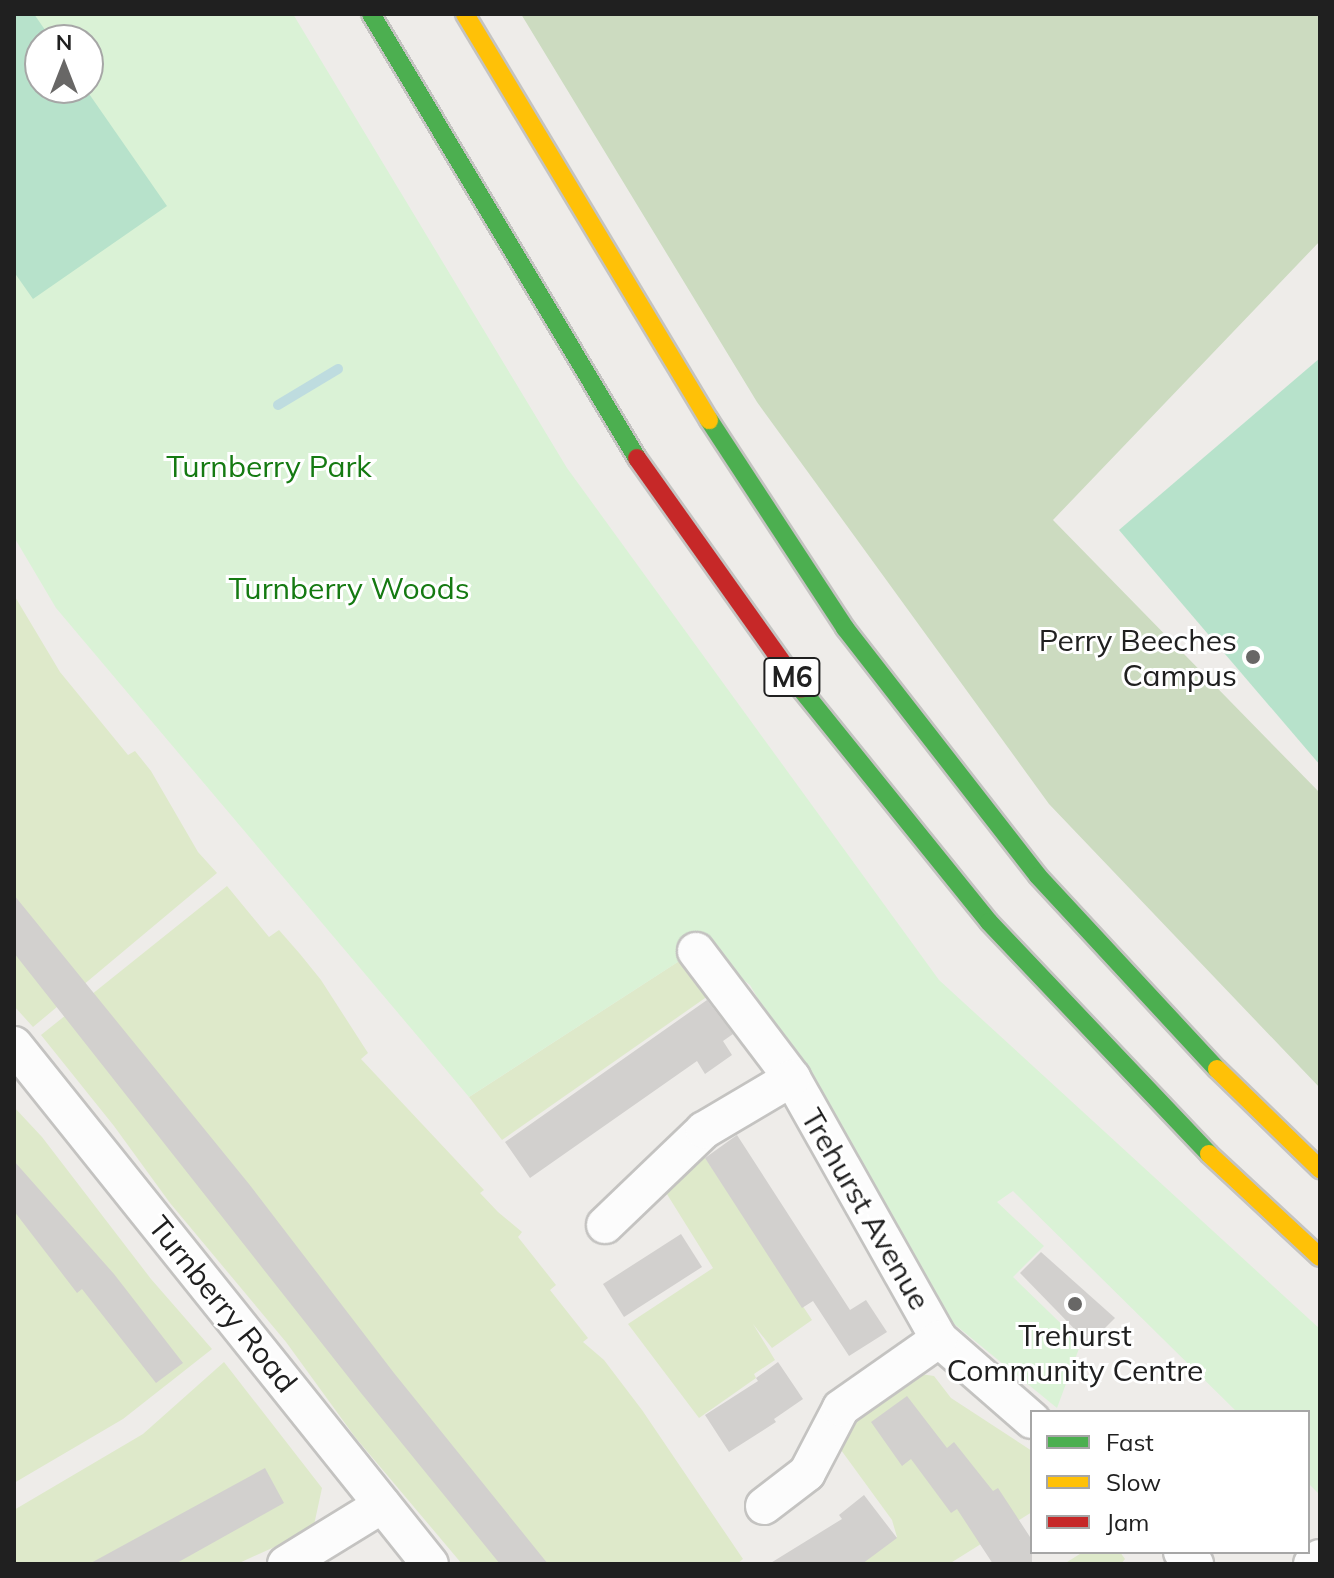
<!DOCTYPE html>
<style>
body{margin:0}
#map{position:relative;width:1334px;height:1578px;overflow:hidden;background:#eeece9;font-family:Mulish,sans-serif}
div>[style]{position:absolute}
.grass>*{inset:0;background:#dee9ca}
.forest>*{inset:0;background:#ccdbc0}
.park>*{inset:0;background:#daf2d6}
.pitch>*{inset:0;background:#b7e2cb}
.stream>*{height:10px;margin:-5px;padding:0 5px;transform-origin:5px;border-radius:5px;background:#bedcdf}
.building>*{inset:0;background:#d2d0ce}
.roads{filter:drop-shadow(2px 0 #c4c3c1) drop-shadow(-2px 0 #c4c3c1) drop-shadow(0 2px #c4c3c1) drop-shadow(0 -2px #c4c3c1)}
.street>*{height:36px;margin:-18px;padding:0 18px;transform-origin:18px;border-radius:18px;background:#fcfcfc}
.fast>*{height:18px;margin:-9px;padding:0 9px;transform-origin:9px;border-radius:9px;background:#4caf50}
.slow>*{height:18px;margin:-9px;padding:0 9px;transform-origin:9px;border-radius:9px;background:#ffc107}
.jam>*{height:18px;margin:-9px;padding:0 9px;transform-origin:9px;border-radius:9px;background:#c62828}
.dots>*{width:22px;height:22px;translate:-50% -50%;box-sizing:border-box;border:4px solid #fff;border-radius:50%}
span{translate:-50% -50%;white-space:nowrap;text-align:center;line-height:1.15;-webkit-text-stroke:6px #fff;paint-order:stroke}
.shield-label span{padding:2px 6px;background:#fff;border:2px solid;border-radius:6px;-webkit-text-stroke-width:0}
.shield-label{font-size:28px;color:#202020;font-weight:700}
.park-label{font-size:30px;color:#157a12}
.poi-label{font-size:30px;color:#202020}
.right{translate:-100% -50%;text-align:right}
.street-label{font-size:30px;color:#202020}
.frame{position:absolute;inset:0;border:16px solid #202020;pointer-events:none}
.legend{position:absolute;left:1030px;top:1410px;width:280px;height:144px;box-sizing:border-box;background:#fff;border:2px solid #a6a6a6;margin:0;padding:10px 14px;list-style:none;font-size:24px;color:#202020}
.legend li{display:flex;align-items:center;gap:16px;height:40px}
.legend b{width:40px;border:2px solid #a6a6a6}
.north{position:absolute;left:24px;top:24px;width:80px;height:80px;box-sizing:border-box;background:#fff;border:2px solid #a6a6a6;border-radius:50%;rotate:0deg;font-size:22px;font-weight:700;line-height:32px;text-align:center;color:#202020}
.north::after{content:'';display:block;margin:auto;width:28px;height:36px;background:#686766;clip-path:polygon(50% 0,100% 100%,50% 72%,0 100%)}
</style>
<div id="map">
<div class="grass">
<div style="clip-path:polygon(14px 595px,60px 672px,128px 755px,135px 751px,151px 771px,198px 852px,217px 873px,33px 1027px,14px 1006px)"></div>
<div style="clip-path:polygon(227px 886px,269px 937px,279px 930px,300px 954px,321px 980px,368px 1053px,361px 1059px,484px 1190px,480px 1193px,498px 1212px,522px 1232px,518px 1237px,556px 1285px,550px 1290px,588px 1338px,583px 1342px,604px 1360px,642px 1410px,743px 1559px,737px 1564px,462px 1564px,355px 1437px,286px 1342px,170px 1203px,114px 1126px,41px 1035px)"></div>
<div style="clip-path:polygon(690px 954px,718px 989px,502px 1140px,469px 1097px)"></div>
<div style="clip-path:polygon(14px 1107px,42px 1137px,151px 1279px,212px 1349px,123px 1419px,14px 1483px)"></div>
<div style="clip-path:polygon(702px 1153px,812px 1320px,772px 1348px,753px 1324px,775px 1360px,754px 1374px,756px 1378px,699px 1418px,628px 1324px,713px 1268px,665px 1191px)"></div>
<div style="clip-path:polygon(224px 1362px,322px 1488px,314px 1525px,303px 1534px,237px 1564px,14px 1564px,14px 1510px,143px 1434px)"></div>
<div style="clip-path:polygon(921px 1374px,934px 1376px,951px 1398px,1032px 1451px,1032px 1512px,949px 1564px,855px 1564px,897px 1537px,892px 1520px,841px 1450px,859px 1418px,901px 1383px)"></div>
<div style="clip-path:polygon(1083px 1552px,1120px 1552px,1125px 1559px,1121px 1564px,1064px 1564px)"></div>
</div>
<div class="forest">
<div style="clip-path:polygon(521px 14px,1320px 14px,1320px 241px,1053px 520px,1320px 793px,1320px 1088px,1049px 804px,757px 402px)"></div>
</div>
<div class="park">
<div style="clip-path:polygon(evenodd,14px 14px,293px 14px,567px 468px,939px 980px,1320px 1329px,1320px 1495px,1308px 1483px,1308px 1412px,1237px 1412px,1013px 1191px,997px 1202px,1044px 1246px,1013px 1277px,1081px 1343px,1057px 1408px,953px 1323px,916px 1259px,910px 1262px,750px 985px,701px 947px,469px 1097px,56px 608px,14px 537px,14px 14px,40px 40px,88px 40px,88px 88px,40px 88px,40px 40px)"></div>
</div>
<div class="pitch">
<div style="clip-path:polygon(14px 14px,34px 14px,52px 40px,40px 40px,40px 88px,85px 88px,167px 206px,33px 299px,14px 272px)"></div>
<div style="clip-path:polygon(1320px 358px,1320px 765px,1119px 530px)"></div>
</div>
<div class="stream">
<div style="left:278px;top:405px;width:70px;rotate:-31deg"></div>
</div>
<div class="building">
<div style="clip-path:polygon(14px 895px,249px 1184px,394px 1373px,548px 1564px,500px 1564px,361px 1393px,14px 953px)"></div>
<div style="clip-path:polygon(707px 1000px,733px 1034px,723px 1041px,732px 1055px,705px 1074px,697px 1061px,530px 1178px,505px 1142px)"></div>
<div style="clip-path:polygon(737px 1135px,850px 1310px,866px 1300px,887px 1332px,849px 1356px,813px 1301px,802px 1308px,705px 1158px)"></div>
<div style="clip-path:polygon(14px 1161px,114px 1274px,183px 1363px,156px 1383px,82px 1289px,77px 1293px,14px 1211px)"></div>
<div style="clip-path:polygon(681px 1234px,702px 1267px,624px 1317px,603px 1284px)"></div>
<div style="clip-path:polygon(1041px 1252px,1115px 1318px,1089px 1344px,1020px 1273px)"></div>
<div style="clip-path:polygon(778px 1362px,803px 1399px,774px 1419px,776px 1422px,729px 1452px,705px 1415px,758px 1381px,756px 1378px)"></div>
<div style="clip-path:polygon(907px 1396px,947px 1448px,954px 1442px,993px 1491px,998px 1488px,1032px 1540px,1032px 1564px,993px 1564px,957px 1509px,951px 1513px,911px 1459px,902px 1466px,871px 1422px)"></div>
<div style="clip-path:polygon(265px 1468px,284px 1503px,175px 1564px,89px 1564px)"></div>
<div style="clip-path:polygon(864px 1495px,897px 1538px,862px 1564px,769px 1564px,842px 1519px,839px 1515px)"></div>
</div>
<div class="roads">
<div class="street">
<div style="left:696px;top:951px;width:159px;rotate:52.9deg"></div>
<div style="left:792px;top:1078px;width:300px;rotate:60.6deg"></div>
<div style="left:939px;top:1339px;width:123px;rotate:41.1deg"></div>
<div style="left:14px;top:1045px;width:665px;rotate:51.29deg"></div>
<div style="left:605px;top:1225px;width:137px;rotate:-43.8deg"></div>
<div style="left:704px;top:1130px;width:102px;rotate:-30.6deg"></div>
<div style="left:764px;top:1506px;width:54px;rotate:-37.5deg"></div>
<div style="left:807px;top:1473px;width:73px;rotate:-62.4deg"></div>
<div style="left:841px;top:1408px;width:120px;rotate:-35.1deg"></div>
<div style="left:1182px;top:1552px;width:18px;rotate:43deg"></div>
<div style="left:286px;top:1564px;width:113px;rotate:-31.6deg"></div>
<div style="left:1312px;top:1564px;width:10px;rotate:-37deg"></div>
</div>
<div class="fast">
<div style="left:371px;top:14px;width:518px;rotate:59.07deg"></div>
<div style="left:709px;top:420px;width:249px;rotate:56.8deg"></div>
<div style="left:845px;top:628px;width:314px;rotate:52.1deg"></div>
<div style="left:1038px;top:876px;width:263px;rotate:47.2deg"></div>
<div style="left:801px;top:689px;width:299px;rotate:51.1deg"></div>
<div style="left:989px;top:922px;width:320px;rotate:46.5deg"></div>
</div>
<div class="slow">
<div style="left:465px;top:14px;width:474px;rotate:59deg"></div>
<div style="left:1217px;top:1069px;width:144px;rotate:44.2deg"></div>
<div style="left:1209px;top:1154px;width:151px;rotate:42.9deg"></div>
</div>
<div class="jam">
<div style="left:637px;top:458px;width:283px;rotate:54.6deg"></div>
</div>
</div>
<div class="dots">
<div style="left:1253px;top:657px;background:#686766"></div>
<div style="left:1075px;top:1304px;background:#686766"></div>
</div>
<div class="shield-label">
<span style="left:792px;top:677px">M6</span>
</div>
<div class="park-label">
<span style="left:269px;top:466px">Turnberry Park</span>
<span style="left:349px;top:588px">Turnberry Woods</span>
</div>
<div class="poi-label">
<span class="right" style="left:1237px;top:657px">Perry Beeches<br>Campus</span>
<span style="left:1075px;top:1352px">Trehurst<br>Community Centre</span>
</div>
<div class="street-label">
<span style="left:866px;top:1209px;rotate:60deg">Trehurst Avenue</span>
<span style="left:223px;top:1304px;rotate:51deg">Turnberry Road</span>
</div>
<div class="frame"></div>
<ul class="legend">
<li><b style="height:10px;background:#4caf50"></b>Fast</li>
<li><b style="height:10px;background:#ffc107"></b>Slow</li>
<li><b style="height:10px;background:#c62828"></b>Jam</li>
</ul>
<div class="north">N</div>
</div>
